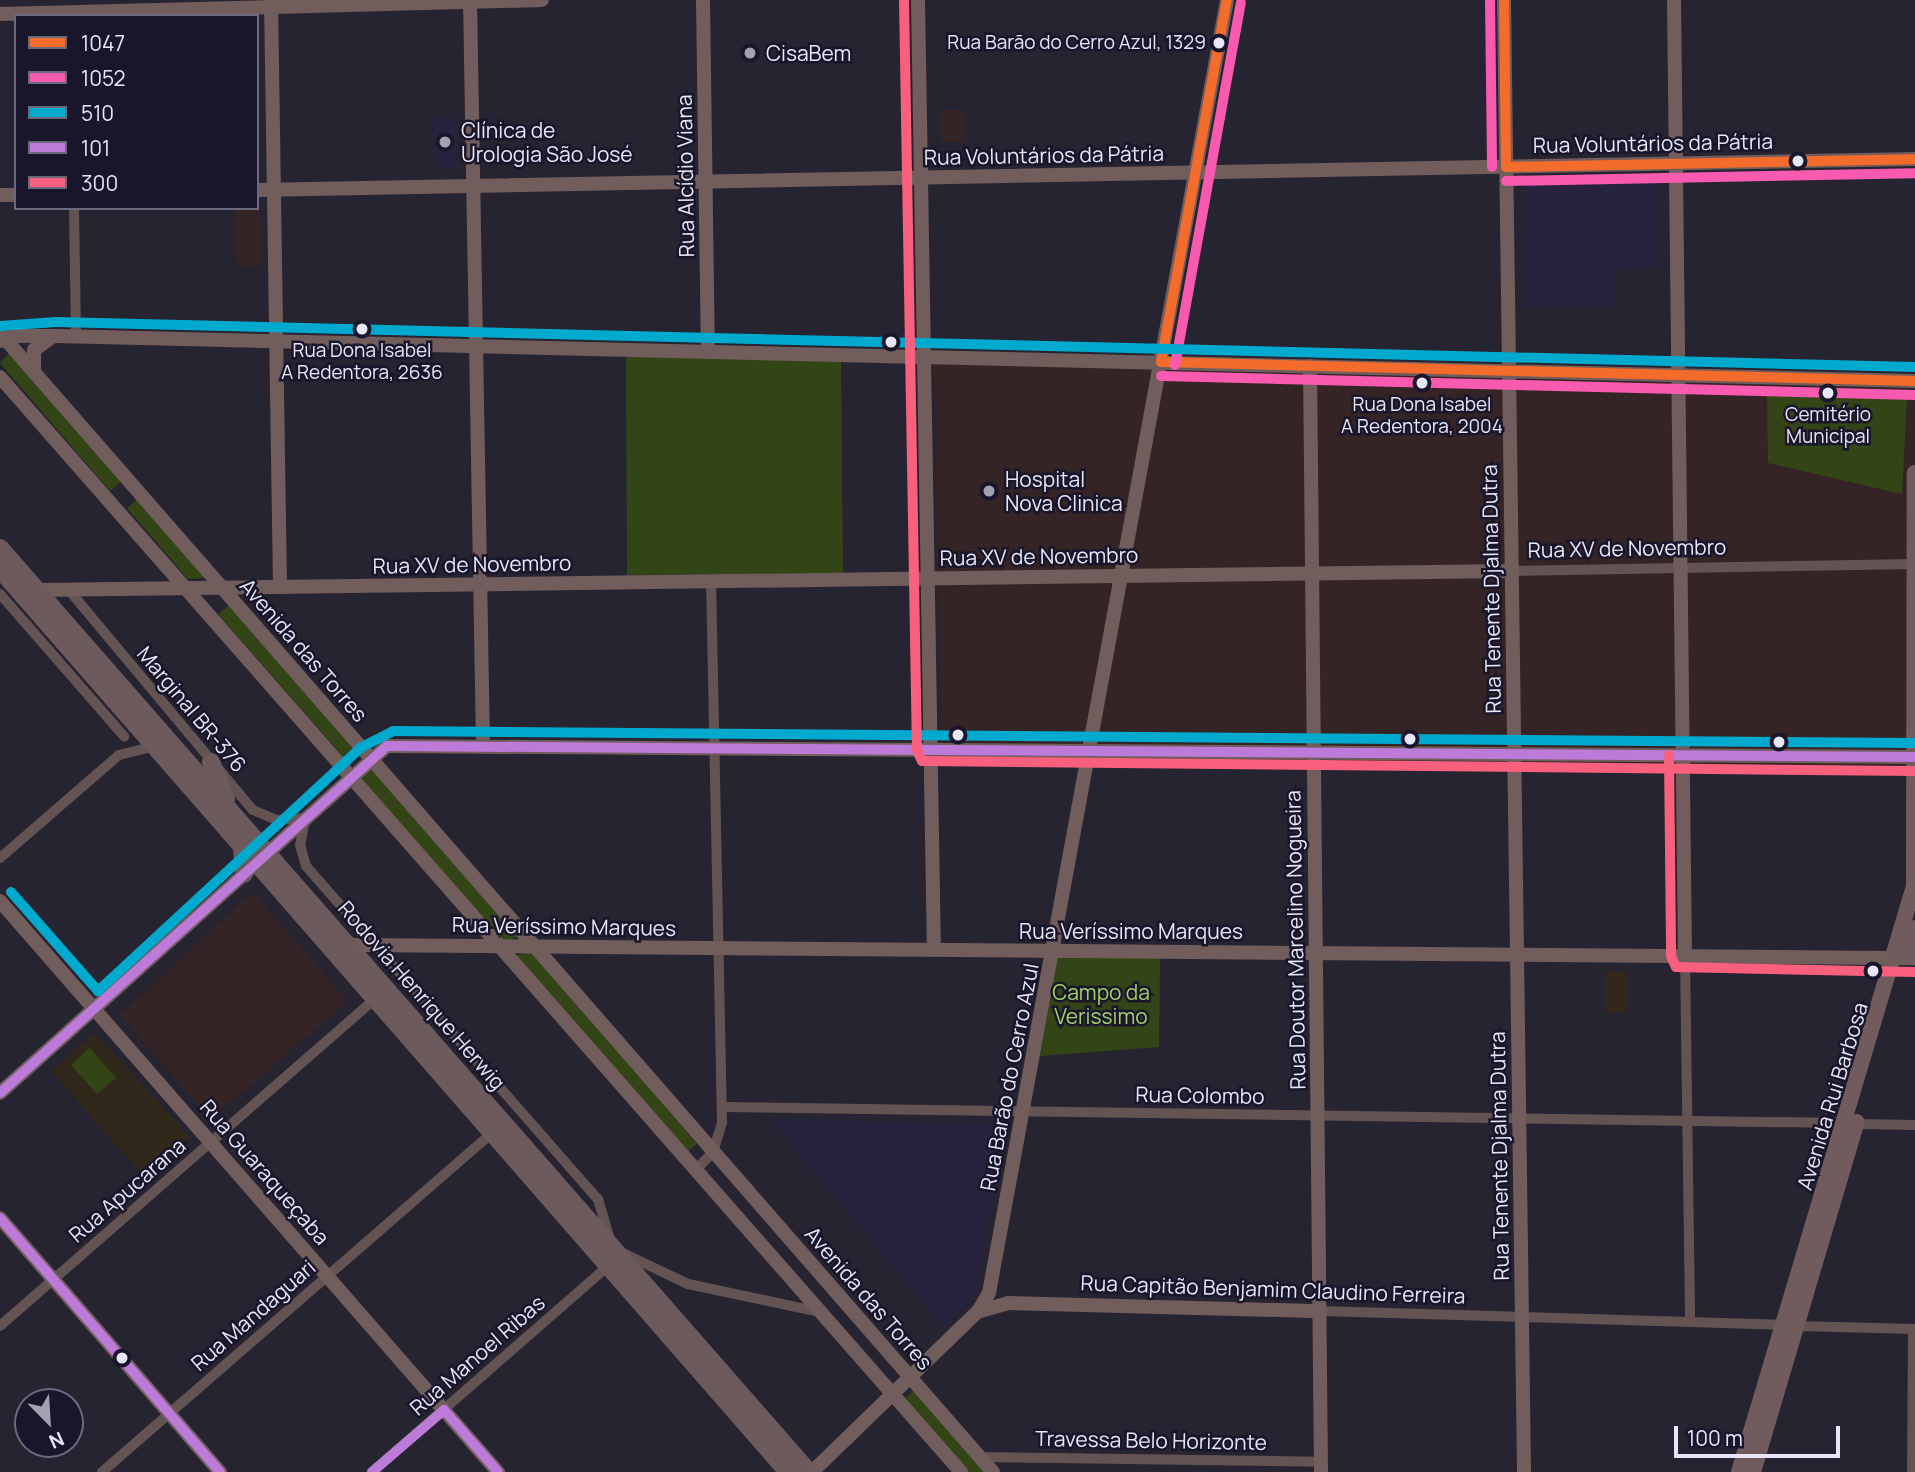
<!DOCTYPE html>
<meta charset="utf-8">
<style>
body{margin:0}
#map{position:relative;width:1915px;height:1472px;overflow:hidden;background:#262430;font-family:Manrope,sans-serif}
div>[style]{position:absolute}
.commercial>*{inset:0;background:#352425}
.built>*{inset:0;background:#27233e}
.education>*{inset:0;background:#2f281b}
.green>*{inset:0;background:#334516}
.street>*{height:10px;margin:-5px;padding:0 5px;transform-origin:5px;border-radius:5px;background:#645353}
.secondary>*{height:14px;margin:-7px;padding:0 7px;transform-origin:7px;border-radius:7px;background:#725d5d}
.primary>*{height:16px;margin:-8px;padding:0 8px;transform-origin:8px;border-radius:8px;background:#715b5d}
.highway>*{height:18px;margin:-9px;padding:0 9px;transform-origin:9px;border-radius:9px;background:#6c5a5c}
.bus-1>*{height:10px;margin:-5px;padding:0 5px;transform-origin:5px;border-radius:5px;background:#f36c2b}
.bus-2>*{height:10px;margin:-5px;padding:0 5px;transform-origin:5px;border-radius:5px;background:#f75aaf}
.bus-3>*{height:10px;margin:-5px;padding:0 5px;transform-origin:5px;border-radius:5px;background:#00a9ce}
.bus-4>*{height:10px;margin:-5px;padding:0 5px;transform-origin:5px;border-radius:5px;background:#bd7bd9}
.bus-5>*{height:10px;margin:-5px;padding:0 5px;transform-origin:5px;border-radius:5px;background:#f8607d}
.dots>*{width:19px;height:19px;translate:-50% -50%;box-sizing:border-box;border:4px solid #19162b;border-radius:50%}
span{translate:-50% -50%;white-space:nowrap;text-align:center;line-height:1.15;-webkit-text-stroke:5px #19162b;paint-order:stroke}
.bus-label{font-size:19px;color:#e7e6f6}
.right{translate:-100% -50%;text-align:right}
.poi-label{font-size:21px;color:#e7e6f6}
.left{translate:0 -50%;text-align:left}
.street-label{font-size:21px;color:#e7e6f6}
.park-label{font-size:21px;color:#a4d064}
.legend{position:absolute;left:14px;top:14px;width:245px;height:196px;box-sizing:border-box;background:#19162b;border:2px solid #6b697c;margin:0;padding:9px 12px;list-style:none;font-size:21px;color:#e7e6f6}
.legend li{display:flex;align-items:center;gap:14px;height:35px}
.legend b{width:35px;border:2px solid #6b697c}
.north{position:absolute;left:14px;top:1388px;width:70px;height:70px;box-sizing:border-box;background:#19162b;border:2px solid #6b697c;border-radius:50%;rotate:156deg;font-size:19px;font-weight:700;line-height:28px;text-align:center;color:#e7e6f6}
.north::after{content:'';display:block;margin:auto;width:24px;height:32px;background:#a3a2b1;clip-path:polygon(50% 0,100% 100%,50% 72%,0 100%)}
.scale{position:absolute;left:1674px;top:1426px;width:166px;height:32px;box-sizing:border-box;border:4px solid #e7e6f6;border-top:0;padding-left:9px;font-size:21px;line-height:24px;white-space:nowrap;color:#e7e6f6;-webkit-text-stroke:5px #19162b;paint-order:stroke}
</style>
<div id="map">
<div class="commercial">
<div style="clip-path:polygon(941px 110px,965px 110px,966px 142px,941px 142px)"></div>
<div style="clip-path:polygon(260px 206px,261px 266px,237px 267px,236px 208px)"></div>
<div style="clip-path:polygon(934px 364px,1915px 384px,1915px 766px,941px 760px)"></div>
<div style="clip-path:polygon(253px 892px,348px 1001px,211px 1120px,120px 1015px)"></div>
</div>
<div class="built">
<div style="clip-path:polygon(454px 117px,456px 166px,435px 167px,433px 118px)"></div>
<div style="clip-path:polygon(1658px 182px,1659px 268px,1615px 269px,1616px 305px,1526px 307px,1524px 185px)"></div>
<div style="clip-path:polygon(771px 1119px,1004px 1124px,976px 1295px,943px 1326px)"></div>
</div>
<div class="education">
<div style="clip-path:polygon(1605px 971px,1627px 971px,1627px 1013px,1605px 1013px)"></div>
<div style="clip-path:polygon(95px 1033px,190px 1137px,146px 1179px,51px 1071px)"></div>
</div>
<div class="green">
<div style="clip-path:polygon(11px 351px,123px 480px,110px 491px,0 363px)"></div>
<div style="clip-path:polygon(626px 355px,841px 360px,843px 573px,627px 575px)"></div>
<div style="clip-path:polygon(1767px 395px,1907px 397px,1902px 494px,1768px 463px)"></div>
<div style="clip-path:polygon(139px 498px,208px 578px,188px 579px,127px 508px)"></div>
<div style="clip-path:polygon(229px 605px,356px 751px,346px 760px,218px 614px)"></div>
<div style="clip-path:polygon(371px 767px,519px 937px,501px 941px,359px 778px)"></div>
<div style="clip-path:polygon(532px 950px,697px 1144px,688px 1151px,516px 956px)"></div>
<div style="clip-path:polygon(1058px 955px,1160px 955px,1159px 1047px,1040px 1056px)"></div>
<div style="clip-path:polygon(90px 1048px,116px 1078px,97px 1094px,71px 1065px)"></div>
<div style="clip-path:polygon(915px 1389px,988px 1472px,967px 1472px,904px 1400px)"></div>
</div>
<div class="street">
<div style="left:74px;top:208px;width:128px;rotate:89.1deg"></div>
<div style="left:1512px;top:571px;width:403px;rotate:-1deg"></div>
<div style="left:68px;top:589px;width:288px;rotate:50.1deg"></div>
<div style="left:253px;top:810px;width:26px;rotate:23deg"></div>
<div style="left:277px;top:820px;width:28px;rotate:-4deg"></div>
<div style="left:305px;top:818px;width:27px;rotate:100deg"></div>
<div style="left:300px;top:845px;width:22px;rotate:74deg"></div>
<div style="left:306px;top:866px;width:443px;rotate:48.8deg"></div>
<div style="left:598px;top:1199px;width:43px;rotate:73.7deg"></div>
<div style="left:0;top:594px;width:189px;rotate:48.9deg"></div>
<div style="left:0;top:858px;width:157px;rotate:-40.9deg"></div>
<div style="left:119px;top:755px;width:36px;rotate:-14deg"></div>
<div style="left:1685px;top:956px;width:366px;rotate:89.2deg"></div>
<div style="left:722px;top:1107px;width:1123px;rotate:0.82deg"></div>
<div style="left:1857px;top:1124px;width:58px;rotate:1deg"></div>
<div style="left:696px;top:1170px;width:25px;rotate:-47deg"></div>
<div style="left:713px;top:1152px;width:31px;rotate:-73deg"></div>
<div style="left:722px;top:1122px;width:541px;rotate:-91.16deg"></div>
<div style="left:625px;top:1254px;width:70px;rotate:25.5deg"></div>
<div style="left:688px;top:1284px;width:135px;rotate:12deg"></div>
<div style="left:1320px;top:1311px;width:464px;rotate:1.7deg"></div>
<div style="left:0;top:1326px;width:498px;rotate:-41.1deg"></div>
<div style="left:1797px;top:1326px;width:118px;rotate:1.5deg"></div>
<div style="left:980px;top:1457px;width:341px;rotate:0.8deg"></div>
<div style="left:102px;top:1472px;width:517px;rotate:-41deg"></div>
<div style="left:372px;top:1472px;width:313px;rotate:-41.1deg"></div>
<div style="left:1912px;top:1472px;width:143px;rotate:-89.6deg"></div>
</div>
<div class="secondary">
<div style="left:271px;top:0;width:587px;rotate:89.12deg"></div>
<div style="left:470px;top:0;width:746px;rotate:89deg"></div>
<div style="left:703px;top:0;width:351px;rotate:89.2deg"></div>
<div style="left:918px;top:0;width:950px;rotate:89.04deg"></div>
<div style="left:1504px;top:0;width:1472px;rotate:89.22deg"></div>
<div style="left:1674px;top:0;width:956px;rotate:89.34deg"></div>
<div style="left:0;top:14px;width:542px;rotate:-1.48deg"></div>
<div style="left:257px;top:190px;width:1658px;rotate:-1.07deg"></div>
<div style="left:0;top:195px;width:16px"></div>
<div style="left:0;top:333px;width:1511px;rotate:48.92deg"></div>
<div style="left:0;top:341px;width:15px;rotate:-20deg"></div>
<div style="left:14px;top:336px;width:42px"></div>
<div style="left:56px;top:336px;width:1860px;rotate:1.39deg"></div>
<div style="left:1310px;top:366px;width:1106px;rotate:89.43deg"></div>
<div style="left:34px;top:372px;width:22px;rotate:-90deg"></div>
<div style="left:34px;top:350px;width:22px;rotate:-36deg"></div>
<div style="left:0;top:377px;width:1457px;rotate:48.73deg"></div>
<div style="left:37px;top:590px;width:1475px;rotate:-0.74deg"></div>
<div style="left:0;top:901px;width:758px;rotate:48.91deg"></div>
<div style="left:348px;top:945px;width:1567px;rotate:0.48deg"></div>
<div style="left:0;top:1093px;width:520px;rotate:-41.88deg"></div>
<div style="left:387px;top:746px;width:1528px;rotate:0.41deg"></div>
<div style="left:0;top:1218px;width:336px;rotate:49.1deg"></div>
<div style="left:977px;top:1312px;width:32px;rotate:-16deg"></div>
<div style="left:1008px;top:1303px;width:312px;rotate:1.5deg"></div>
<div style="left:812px;top:1472px;width:233px;rotate:-44.1deg"></div>
<div style="left:979px;top:1310px;width:20px;rotate:-60deg"></div>
<div style="left:989px;top:1293px;width:1315px;rotate:-79.57deg"></div>
</div>
<div class="primary">
<div style="left:1908px;top:953px;width:26px;rotate:-74deg"></div>
<div style="left:1739px;top:1472px;width:612px;rotate:-73.37deg"></div>
<div style="left:1914px;top:886px;width:413px;rotate:-89.9deg"></div>
<div style="left:1753px;top:1472px;width:365px;rotate:-73.5deg"></div>
</div>
<div class="highway">
<div style="left:0;top:548px;width:1228px;rotate:48.8deg"></div>
<div style="left:0;top:569px;width:1198px;rotate:48.89deg"></div>
<div style="left:211px;top:762px;width:40px;rotate:68deg"></div>
<div style="left:242px;top:847px;width:27px;rotate:86deg"></div>
</div>
<div class="bus-1">
<div style="left:1504px;top:0;width:167px;rotate:89.3deg"></div>
<div style="left:1506px;top:167px;width:409px;rotate:-1.1deg"></div>
<div style="left:1161px;top:362px;width:754px;rotate:1.44deg"></div>
<div style="left:1161px;top:362px;width:368px;rotate:-79.7deg"></div>
</div>
<div class="bus-2">
<div style="left:1490px;top:0;width:167px;rotate:89.3deg"></div>
<div style="left:1506px;top:181px;width:409px;rotate:-1.1deg"></div>
<div style="left:1175px;top:365px;width:368px;rotate:-79.7deg"></div>
<div style="left:1161px;top:376px;width:754px;rotate:1.44deg"></div>
</div>
<div class="bus-3">
<div style="left:0;top:326px;width:56px;rotate:-4.1deg"></div>
<div style="left:56px;top:322px;width:1860px;rotate:1.39deg"></div>
<div style="left:11px;top:892px;width:132px;rotate:48.7deg"></div>
<div style="left:98px;top:991px;width:357px;rotate:-42.8deg"></div>
<div style="left:360px;top:748px;width:37px;rotate:-27deg"></div>
<div style="left:393px;top:731px;width:1522px;rotate:0.45deg"></div>
</div>
<div class="bus-4">
<div style="left:0;top:1093px;width:520px;rotate:-41.88deg"></div>
<div style="left:387px;top:746px;width:1528px;rotate:0.41deg"></div>
<div style="left:0;top:1218px;width:336px;rotate:49.1deg"></div>
<div style="left:372px;top:1472px;width:95px;rotate:-40.7deg"></div>
<div style="left:444px;top:1410px;width:82px;rotate:48.9deg"></div>
</div>
<div class="bus-5">
<div style="left:904px;top:0;width:750px;rotate:89.01deg"></div>
<div style="left:917px;top:750px;width:12px;rotate:66deg"></div>
<div style="left:922px;top:761px;width:993px;rotate:0.58deg"></div>
<div style="left:1669px;top:755px;width:201px;rotate:89.4deg"></div>
<div style="left:1671px;top:956px;width:12px;rotate:66deg"></div>
<div style="left:1676px;top:967px;width:239px;rotate:1.2deg"></div>
</div>
<div class="dots">
<div style="left:1219px;top:43px;background:#e7e6f6"></div>
<div style="left:750px;top:53px;background:#a3a2b1"></div>
<div style="left:445px;top:142px;background:#a3a2b1"></div>
<div style="left:1798px;top:161px;background:#e7e6f6"></div>
<div style="left:362px;top:329px;background:#e7e6f6"></div>
<div style="left:891px;top:342px;background:#e7e6f6"></div>
<div style="left:1422px;top:383px;background:#e7e6f6"></div>
<div style="left:1828px;top:393px;background:#e7e6f6"></div>
<div style="left:989px;top:491px;background:#a3a2b1"></div>
<div style="left:958px;top:735px;background:#e7e6f6"></div>
<div style="left:1410px;top:739px;background:#e7e6f6"></div>
<div style="left:1779px;top:742px;background:#e7e6f6"></div>
<div style="left:1873px;top:971px;background:#e7e6f6"></div>
<div style="left:122px;top:1358px;background:#e7e6f6"></div>
</div>
<div class="bus-label">
<span class="right" style="left:1206px;top:43px">Rua Barão do Cerro Azul, 1329</span>
<span style="left:362px;top:362px">Rua Dona Isabel<br>A Redentora, 2636</span>
<span style="left:1422px;top:416px">Rua Dona Isabel<br>A Redentora, 2004</span>
<span style="left:1828px;top:426px">Cemitério<br>Municipal</span>
</div>
<div class="poi-label">
<span class="left" style="left:766px;top:53px">CisaBem</span>
<span class="left" style="left:461px;top:142px">Clínica de<br>Urologia São José</span>
<span class="left" style="left:1005px;top:491px">Hospital<br>Nova Clinica</span>
</div>
<div class="street-label">
<span style="left:1653px;top:143px;rotate:-1deg">Rua Voluntários da Pátria</span>
<span style="left:1044px;top:155px;rotate:-1deg">Rua Voluntários da Pátria</span>
<span style="left:685px;top:176px;rotate:-91deg">Rua Alcídio Viana</span>
<span style="left:1627px;top:548px;rotate:-1deg">Rua XV de Novembro</span>
<span style="left:1039px;top:556px;rotate:-1deg">Rua XV de Novembro</span>
<span style="left:472px;top:564px;rotate:-1deg">Rua XV de Novembro</span>
<span style="left:1491px;top:589px;rotate:-91deg">Rua Tenente Djalma Dutra</span>
<span style="left:304px;top:650px;rotate:49deg">Avenida das Torres</span>
<span style="left:192px;top:709px;rotate:50deg">Marginal BR-376</span>
<span style="left:564px;top:926px;rotate:1deg">Rua Veríssimo Marques</span>
<span style="left:1131px;top:931px">Rua Veríssimo Marques</span>
<span style="left:1295px;top:940px;rotate:-91deg">Rua Doutor Marcelino Nogueira</span>
<span style="left:422px;top:995px;rotate:49deg">Rodovia Henrique Herwig</span>
<span style="left:1009px;top:1077px;rotate:-79deg">Rua Barão do Cerro Azul</span>
<span style="left:1200px;top:1095px;rotate:1deg">Rua Colombo</span>
<span style="left:1832px;top:1096px;rotate:-73deg">Avenida Rui Barbosa</span>
<span style="left:1499px;top:1156px;rotate:-91deg">Rua Tenente Djalma Dutra</span>
<span style="left:265px;top:1172px;rotate:49deg">Rua Guaraqueçaba</span>
<span style="left:127px;top:1190px;rotate:-41deg">Rua Apucarana</span>
<span style="left:1273px;top:1289px;rotate:2deg">Rua Capitão Benjamim Claudino Ferreira</span>
<span style="left:869px;top:1298px;rotate:49deg">Avenida das Torres</span>
<span style="left:253px;top:1315px;rotate:-41deg">Rua Mandaguari</span>
<span style="left:477px;top:1355px;rotate:-41deg">Rua Manoel Ribas</span>
<span style="left:1151px;top:1440px;rotate:1deg">Travessa Belo Horizonte</span>
</div>
<div class="park-label">
<span style="left:1101px;top:1004px">Campo da<br>Verissimo</span>
</div>
<ul class="legend">
<li><b style="height:9px;background:#f36c2b"></b>1047</li>
<li><b style="height:9px;background:#f75aaf"></b>1052</li>
<li><b style="height:9px;background:#00a9ce"></b>510</li>
<li><b style="height:9px;background:#bd7bd9"></b>101</li>
<li><b style="height:9px;background:#f8607d"></b>300</li>
</ul>
<div class="north">N</div>
<div class="scale">100 m</div>
</div>
